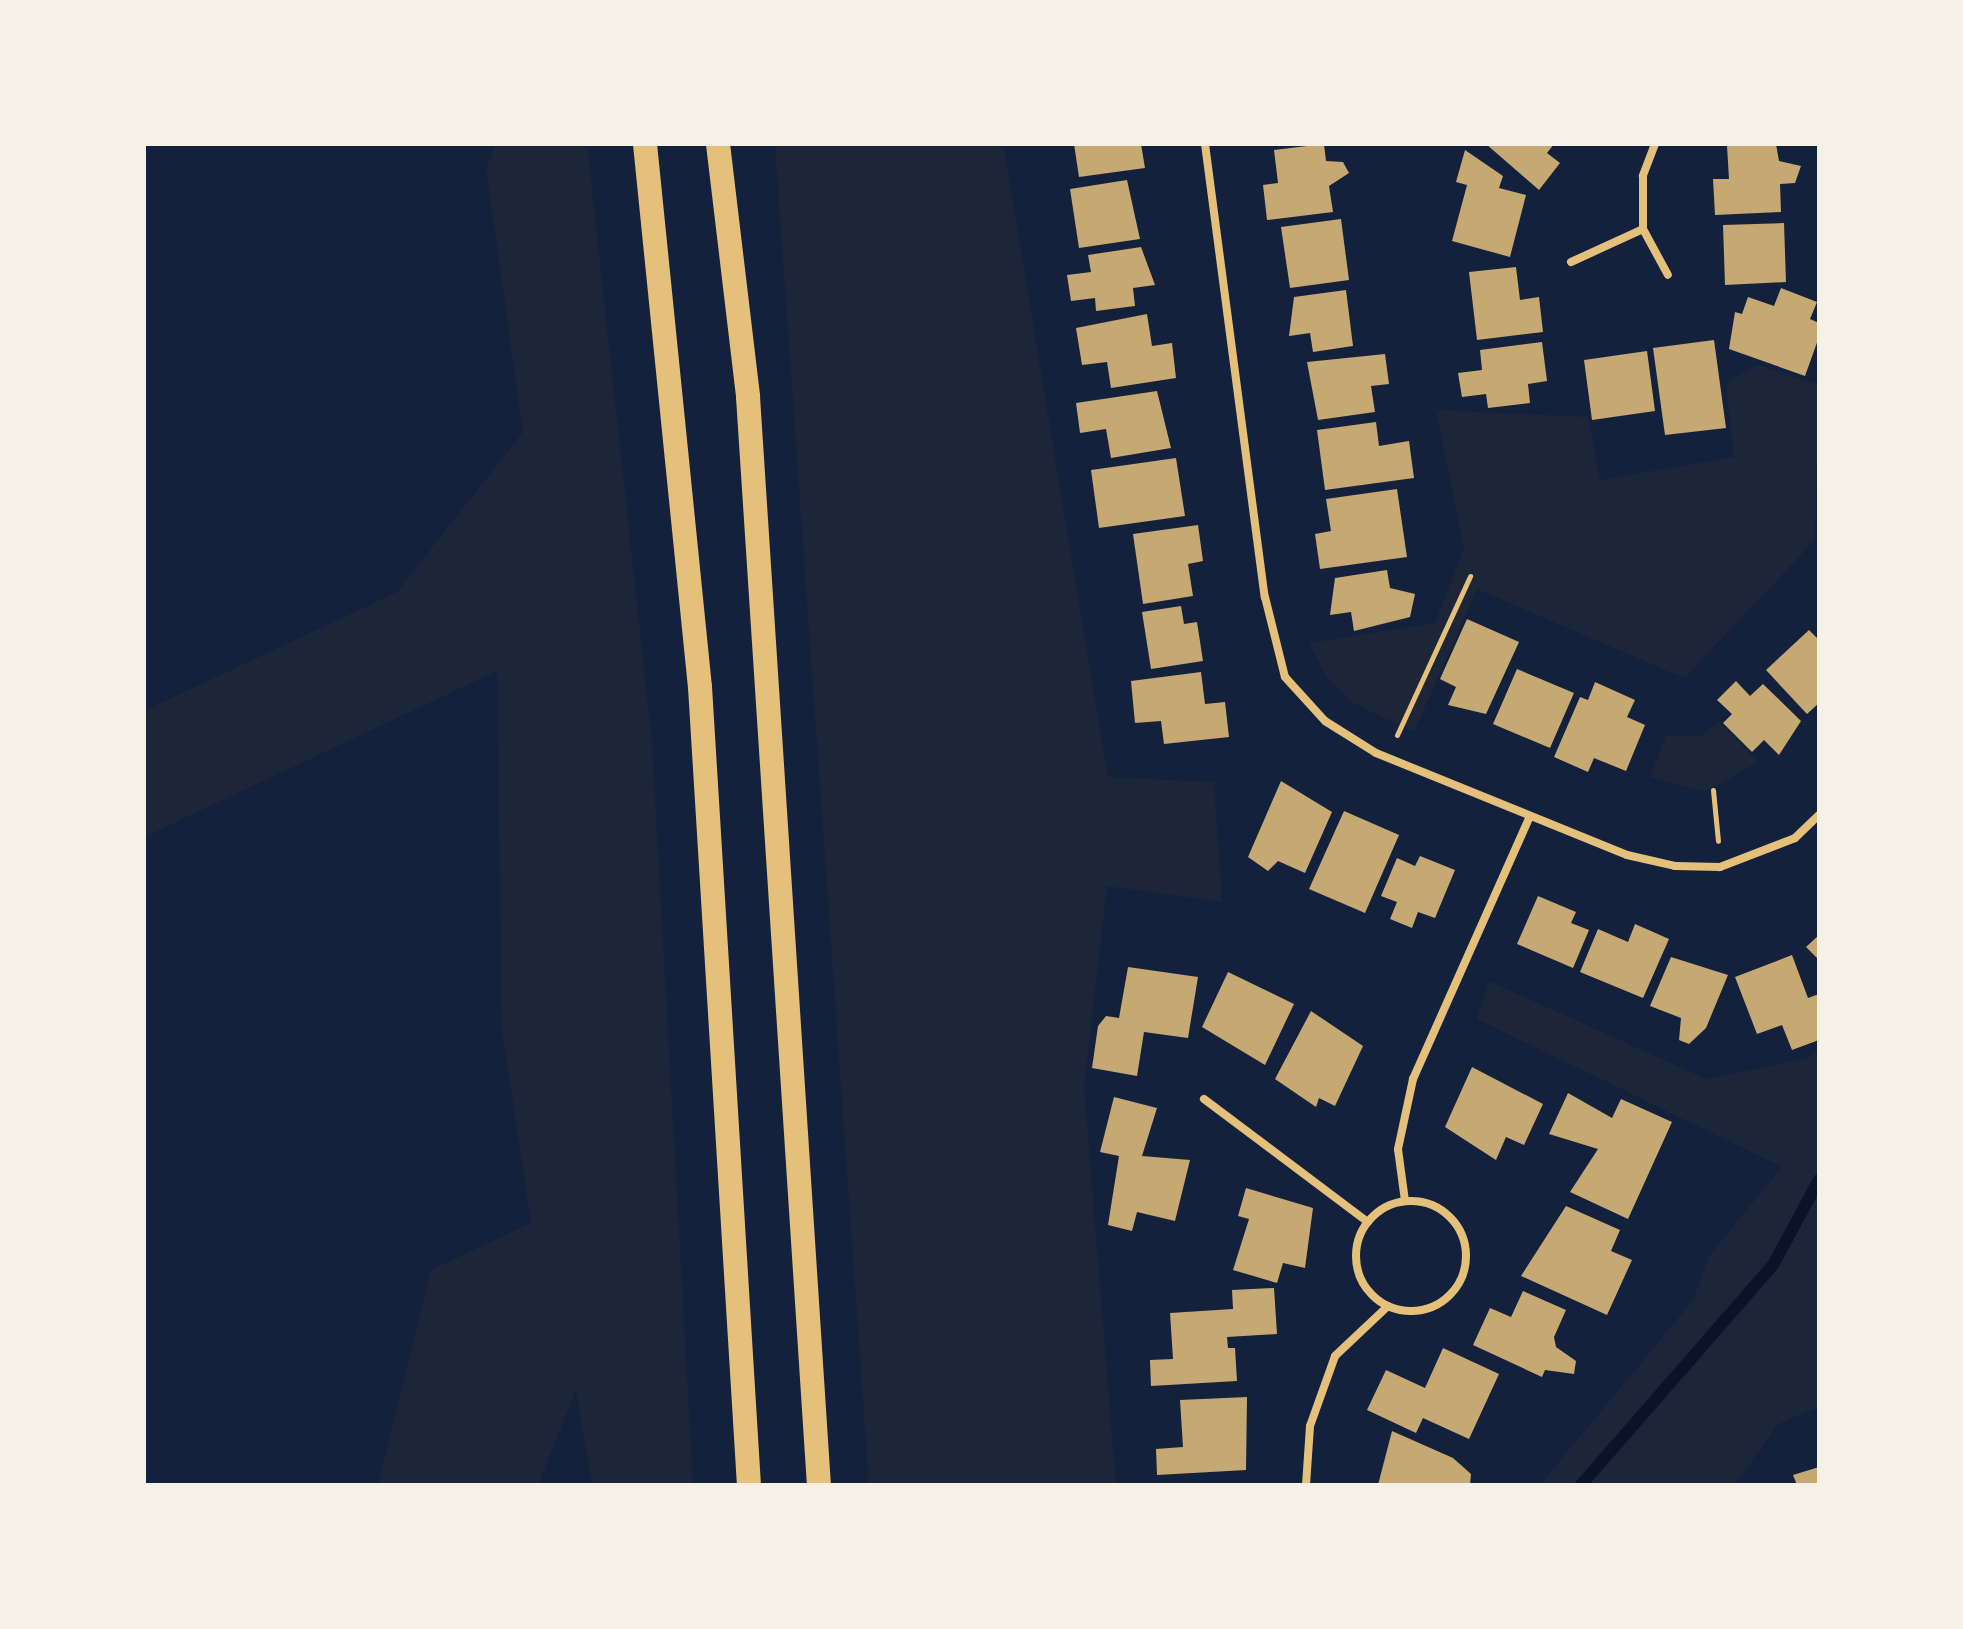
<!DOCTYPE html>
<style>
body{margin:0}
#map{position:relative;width:1963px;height:1629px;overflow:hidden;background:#14213d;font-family:Rubik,sans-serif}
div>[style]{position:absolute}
.green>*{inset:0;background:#1d2539}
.stream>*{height:12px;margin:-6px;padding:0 6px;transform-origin:6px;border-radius:6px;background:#0b132b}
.building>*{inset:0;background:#c6a872}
.path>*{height:5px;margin:-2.5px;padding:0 2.5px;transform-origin:2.5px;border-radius:2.5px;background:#e5c07b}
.minor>*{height:8px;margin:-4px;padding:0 4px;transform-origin:4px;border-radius:4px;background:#e5c07b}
.minor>.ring{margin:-4px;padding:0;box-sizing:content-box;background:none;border:8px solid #e5c07b;border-radius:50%}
.motorway>*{height:24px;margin:-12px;padding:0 12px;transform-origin:12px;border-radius:12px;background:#e5c07b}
span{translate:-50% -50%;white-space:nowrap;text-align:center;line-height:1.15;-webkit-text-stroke:8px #f6f1e7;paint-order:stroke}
.frame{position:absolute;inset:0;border:146px solid #f6f1e7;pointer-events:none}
</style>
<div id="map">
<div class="green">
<div style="clip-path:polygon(496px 144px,587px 144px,652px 743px,693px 1485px,592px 1485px,576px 1390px,538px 1485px,378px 1485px,431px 1270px,531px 1223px,502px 1030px,497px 671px,144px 837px,144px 711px,397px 592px,523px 432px,486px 168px)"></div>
<div style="clip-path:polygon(775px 144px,1003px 144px,1108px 777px,1214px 782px,1222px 902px,1107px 886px,1084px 1087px,1116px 1485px,869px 1485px)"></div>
<div style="clip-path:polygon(1758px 365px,1819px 385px,1815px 540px,1684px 678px,1477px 589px,1414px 732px,1353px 703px,1326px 676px,1309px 643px,1435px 623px,1464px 549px,1436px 410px,1588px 417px,1600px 480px,1734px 457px,1726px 382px)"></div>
<div style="clip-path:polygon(1720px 722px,1758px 762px,1705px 792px,1650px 777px,1666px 736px,1700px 736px)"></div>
<div style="clip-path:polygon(1489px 981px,1706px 1079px,1809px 1058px,1819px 1050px,1819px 1407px,1778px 1424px,1735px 1485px,1540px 1485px,1694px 1299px,1709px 1256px,1782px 1167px,1477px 1019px)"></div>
</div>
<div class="stream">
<div style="left:1581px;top:1485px;width:292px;rotate:-48.9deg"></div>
<div style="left:1773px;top:1265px;width:97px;rotate:-61.6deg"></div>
</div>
<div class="building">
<div style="clip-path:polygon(1074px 144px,1141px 144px,1145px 168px,1079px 177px)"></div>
<div style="clip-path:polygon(1324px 144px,1326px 161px,1343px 162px,1349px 173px,1329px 186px,1333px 212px,1267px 220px,1263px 185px,1278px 183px,1274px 150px)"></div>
<div style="clip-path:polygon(1486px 144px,1554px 144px,1547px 153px,1560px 163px,1539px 190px)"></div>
<div style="clip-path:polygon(1776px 144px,1779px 161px,1801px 166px,1795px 183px,1780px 184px,1781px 212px,1715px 215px,1713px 179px,1729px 179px,1727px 146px)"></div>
<div style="clip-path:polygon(1465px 150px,1503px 176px,1499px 188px,1526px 195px,1510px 257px,1452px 241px,1467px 185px,1456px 182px)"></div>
<div style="clip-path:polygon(1127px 180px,1140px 239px,1079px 248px,1070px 189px)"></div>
<div style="clip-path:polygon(1341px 219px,1349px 280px,1290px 288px,1281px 227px)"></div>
<div style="clip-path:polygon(1784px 223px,1786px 282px,1725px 285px,1723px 225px)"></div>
<div style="clip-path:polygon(1141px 247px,1155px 285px,1133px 288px,1135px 306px,1096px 311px,1095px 298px,1071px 301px,1067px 275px,1091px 272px,1088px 255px)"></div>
<div style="clip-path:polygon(1516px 267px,1520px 300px,1539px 297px,1543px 332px,1477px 340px,1469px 272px)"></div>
<div style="clip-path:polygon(1781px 288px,1817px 302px,1810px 319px,1819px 323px,1819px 337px,1805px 376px,1729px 349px,1735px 312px,1742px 314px,1748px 297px,1774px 306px)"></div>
<div style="clip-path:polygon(1346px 290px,1353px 346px,1313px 352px,1310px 333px,1289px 336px,1294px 297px)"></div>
<div style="clip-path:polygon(1147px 314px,1152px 346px,1172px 343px,1176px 378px,1111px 388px,1107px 362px,1082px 365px,1076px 328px)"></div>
<div style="clip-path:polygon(1714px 340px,1726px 428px,1665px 435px,1653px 348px)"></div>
<div style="clip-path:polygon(1542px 342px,1547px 381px,1528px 384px,1530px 403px,1488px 408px,1486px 394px,1462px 397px,1458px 373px,1482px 370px,1480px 350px)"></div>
<div style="clip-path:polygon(1647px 351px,1655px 411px,1592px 420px,1584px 360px)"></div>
<div style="clip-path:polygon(1385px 354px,1389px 384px,1371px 386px,1375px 412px,1318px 420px,1307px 362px)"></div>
<div style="clip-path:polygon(1157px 391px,1171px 448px,1111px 458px,1106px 429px,1080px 433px,1076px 403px)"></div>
<div style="clip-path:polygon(1376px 422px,1379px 446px,1409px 441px,1414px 478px,1325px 490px,1317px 430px)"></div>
<div style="clip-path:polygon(1176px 458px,1185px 516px,1099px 528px,1091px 470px)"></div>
<div style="clip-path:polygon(1397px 489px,1407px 557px,1320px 569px,1315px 534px,1331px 531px,1326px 499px)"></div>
<div style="clip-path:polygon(1198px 525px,1203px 561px,1188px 564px,1193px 596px,1143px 604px,1133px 534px)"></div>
<div style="clip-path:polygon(1387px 570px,1390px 588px,1415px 594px,1410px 617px,1354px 631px,1351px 612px,1330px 615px,1335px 578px)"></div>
<div style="clip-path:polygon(1181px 606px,1184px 624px,1197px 622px,1203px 661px,1151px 669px,1142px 612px)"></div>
<div style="clip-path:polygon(1467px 619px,1519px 642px,1486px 714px,1448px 705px,1456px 687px,1440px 679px)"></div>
<div style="clip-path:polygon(1809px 630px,1819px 640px,1819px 703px,1807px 714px,1766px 670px)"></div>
<div style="clip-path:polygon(1517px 669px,1574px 693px,1550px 748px,1493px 724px)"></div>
<div style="clip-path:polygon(1201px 672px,1205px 704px,1225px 702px,1229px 737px,1164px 744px,1161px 721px,1135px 723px,1131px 681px)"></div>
<div style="clip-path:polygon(1736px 681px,1750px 696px,1763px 684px,1801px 721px,1779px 755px,1764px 740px,1752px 752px,1723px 723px,1732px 714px,1717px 700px)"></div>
<div style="clip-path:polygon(1595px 682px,1635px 700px,1627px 717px,1645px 725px,1626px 771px,1594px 758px,1588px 772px,1554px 757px,1580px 697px,1588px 700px)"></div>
<div style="clip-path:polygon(1281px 781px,1332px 812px,1305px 873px,1278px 861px,1268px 871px,1248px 857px)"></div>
<div style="clip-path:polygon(1344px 811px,1399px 835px,1365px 913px,1309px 889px)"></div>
<div style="clip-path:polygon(1420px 856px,1455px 870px,1435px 918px,1418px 912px,1412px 928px,1390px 919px,1397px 902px,1381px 896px,1397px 858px,1415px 866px)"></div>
<div style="clip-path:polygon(1538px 896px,1576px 912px,1571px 923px,1589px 930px,1573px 968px,1517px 944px)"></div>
<div style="clip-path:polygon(1635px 924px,1669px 939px,1643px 998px,1580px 972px,1598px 929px,1628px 942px)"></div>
<div style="clip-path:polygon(1819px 935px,1819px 960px,1806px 947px)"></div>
<div style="clip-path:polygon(1792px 955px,1808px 998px,1819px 994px,1819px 1040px,1792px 1050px,1782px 1025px,1757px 1034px,1735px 977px)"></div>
<div style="clip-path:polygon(1671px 957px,1728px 975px,1706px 1028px,1689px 1044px,1679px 1040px,1681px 1018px,1650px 1006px)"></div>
<div style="clip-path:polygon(1128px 967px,1198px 977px,1188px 1038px,1144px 1032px,1137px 1076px,1092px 1068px,1098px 1026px,1106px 1016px,1119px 1018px)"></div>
<div style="clip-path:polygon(1228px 972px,1294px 1004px,1265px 1065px,1202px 1027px)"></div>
<div style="clip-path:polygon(1311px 1011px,1363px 1046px,1335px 1106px,1319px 1098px,1316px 1107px,1275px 1079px)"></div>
<div style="clip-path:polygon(1472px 1067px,1543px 1104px,1524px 1145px,1506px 1137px,1496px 1160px,1445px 1127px)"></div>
<div style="clip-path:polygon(1568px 1093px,1612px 1118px,1621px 1099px,1672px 1122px,1628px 1219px,1570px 1192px,1598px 1149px,1549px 1134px)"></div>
<div style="clip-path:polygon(1114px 1097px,1157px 1108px,1142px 1156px,1190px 1160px,1175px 1221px,1137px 1212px,1132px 1231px,1108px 1225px,1119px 1156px,1100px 1152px)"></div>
<div style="clip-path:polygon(1246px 1188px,1313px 1208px,1305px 1268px,1283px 1263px,1277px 1283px,1233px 1270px,1249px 1219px,1238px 1216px)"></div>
<div style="clip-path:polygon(1566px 1206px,1620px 1230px,1611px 1251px,1632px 1260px,1607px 1315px,1521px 1276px)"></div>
<div style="clip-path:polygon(1274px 1288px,1277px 1334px,1227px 1337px,1228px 1348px,1235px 1348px,1237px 1381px,1151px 1386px,1150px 1360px,1173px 1359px,1170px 1313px,1233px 1309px,1232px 1290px)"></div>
<div style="clip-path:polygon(1523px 1291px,1566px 1310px,1554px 1337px,1556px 1347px,1576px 1361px,1574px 1374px,1545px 1370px,1542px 1377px,1473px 1345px,1490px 1308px,1511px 1317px)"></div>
<div style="clip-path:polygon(1443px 1348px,1499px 1374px,1469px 1439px,1423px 1418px,1416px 1433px,1367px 1410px,1386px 1370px,1425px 1388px)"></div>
<div style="clip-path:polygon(1247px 1397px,1246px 1470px,1157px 1475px,1156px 1449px,1183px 1447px,1180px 1400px)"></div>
<div style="clip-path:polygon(1392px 1431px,1453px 1458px,1471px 1474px,1470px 1485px,1378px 1485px)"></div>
<div style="clip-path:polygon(1819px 1467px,1819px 1485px,1797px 1485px,1793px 1475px)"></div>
</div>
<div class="path">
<div style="left:1397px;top:735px;width:175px;rotate:-65.3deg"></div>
<div style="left:1713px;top:790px;width:51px;rotate:84.4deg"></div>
</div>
<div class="minor">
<div style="left:1205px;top:144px;width:457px;rotate:82.5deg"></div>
<div style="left:1265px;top:597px;width:82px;rotate:76deg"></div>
<div style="left:1285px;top:677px;width:59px;rotate:47.7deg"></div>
<div style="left:1325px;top:721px;width:60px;rotate:32.1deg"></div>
<div style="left:1376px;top:753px;width:271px;rotate:22.1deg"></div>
<div style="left:1627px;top:855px;width:49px;rotate:12.9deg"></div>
<div style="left:1675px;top:866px;width:45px;rotate:1.3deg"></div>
<div style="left:1720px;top:867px;width:80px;rotate:-21.1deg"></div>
<div style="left:1795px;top:838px;width:33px;rotate:-44deg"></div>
<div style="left:1655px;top:144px;width:34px;rotate:111deg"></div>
<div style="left:1643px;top:176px;width:53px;rotate:90deg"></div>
<div style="left:1643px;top:229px;width:52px;rotate:61.5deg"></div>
<div style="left:1571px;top:262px;width:79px;rotate:-24.6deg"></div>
<div style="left:1204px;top:1099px;width:205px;rotate:36.9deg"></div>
<div style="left:1405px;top:1201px;width:52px;rotate:-97.7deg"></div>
<div style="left:1398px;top:1149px;width:72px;rotate:-77.9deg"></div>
<div style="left:1413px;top:1079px;width:288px;rotate:-66deg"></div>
<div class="ring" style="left:1356px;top:1201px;width:102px;height:102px"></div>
<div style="left:1306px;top:1485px;width:59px;rotate:-86.1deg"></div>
<div style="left:1310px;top:1426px;width:74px;rotate:-70.3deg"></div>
<div style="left:1335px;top:1356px;width:73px;rotate:-43.3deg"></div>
</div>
<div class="motorway">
<div style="left:645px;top:144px;width:546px;rotate:84.22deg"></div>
<div style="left:700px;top:687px;width:800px;rotate:86.49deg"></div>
<div style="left:718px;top:144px;width:255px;rotate:83.2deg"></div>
<div style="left:748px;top:397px;width:1090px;rotate:86.27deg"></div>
</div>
<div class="frame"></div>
</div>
